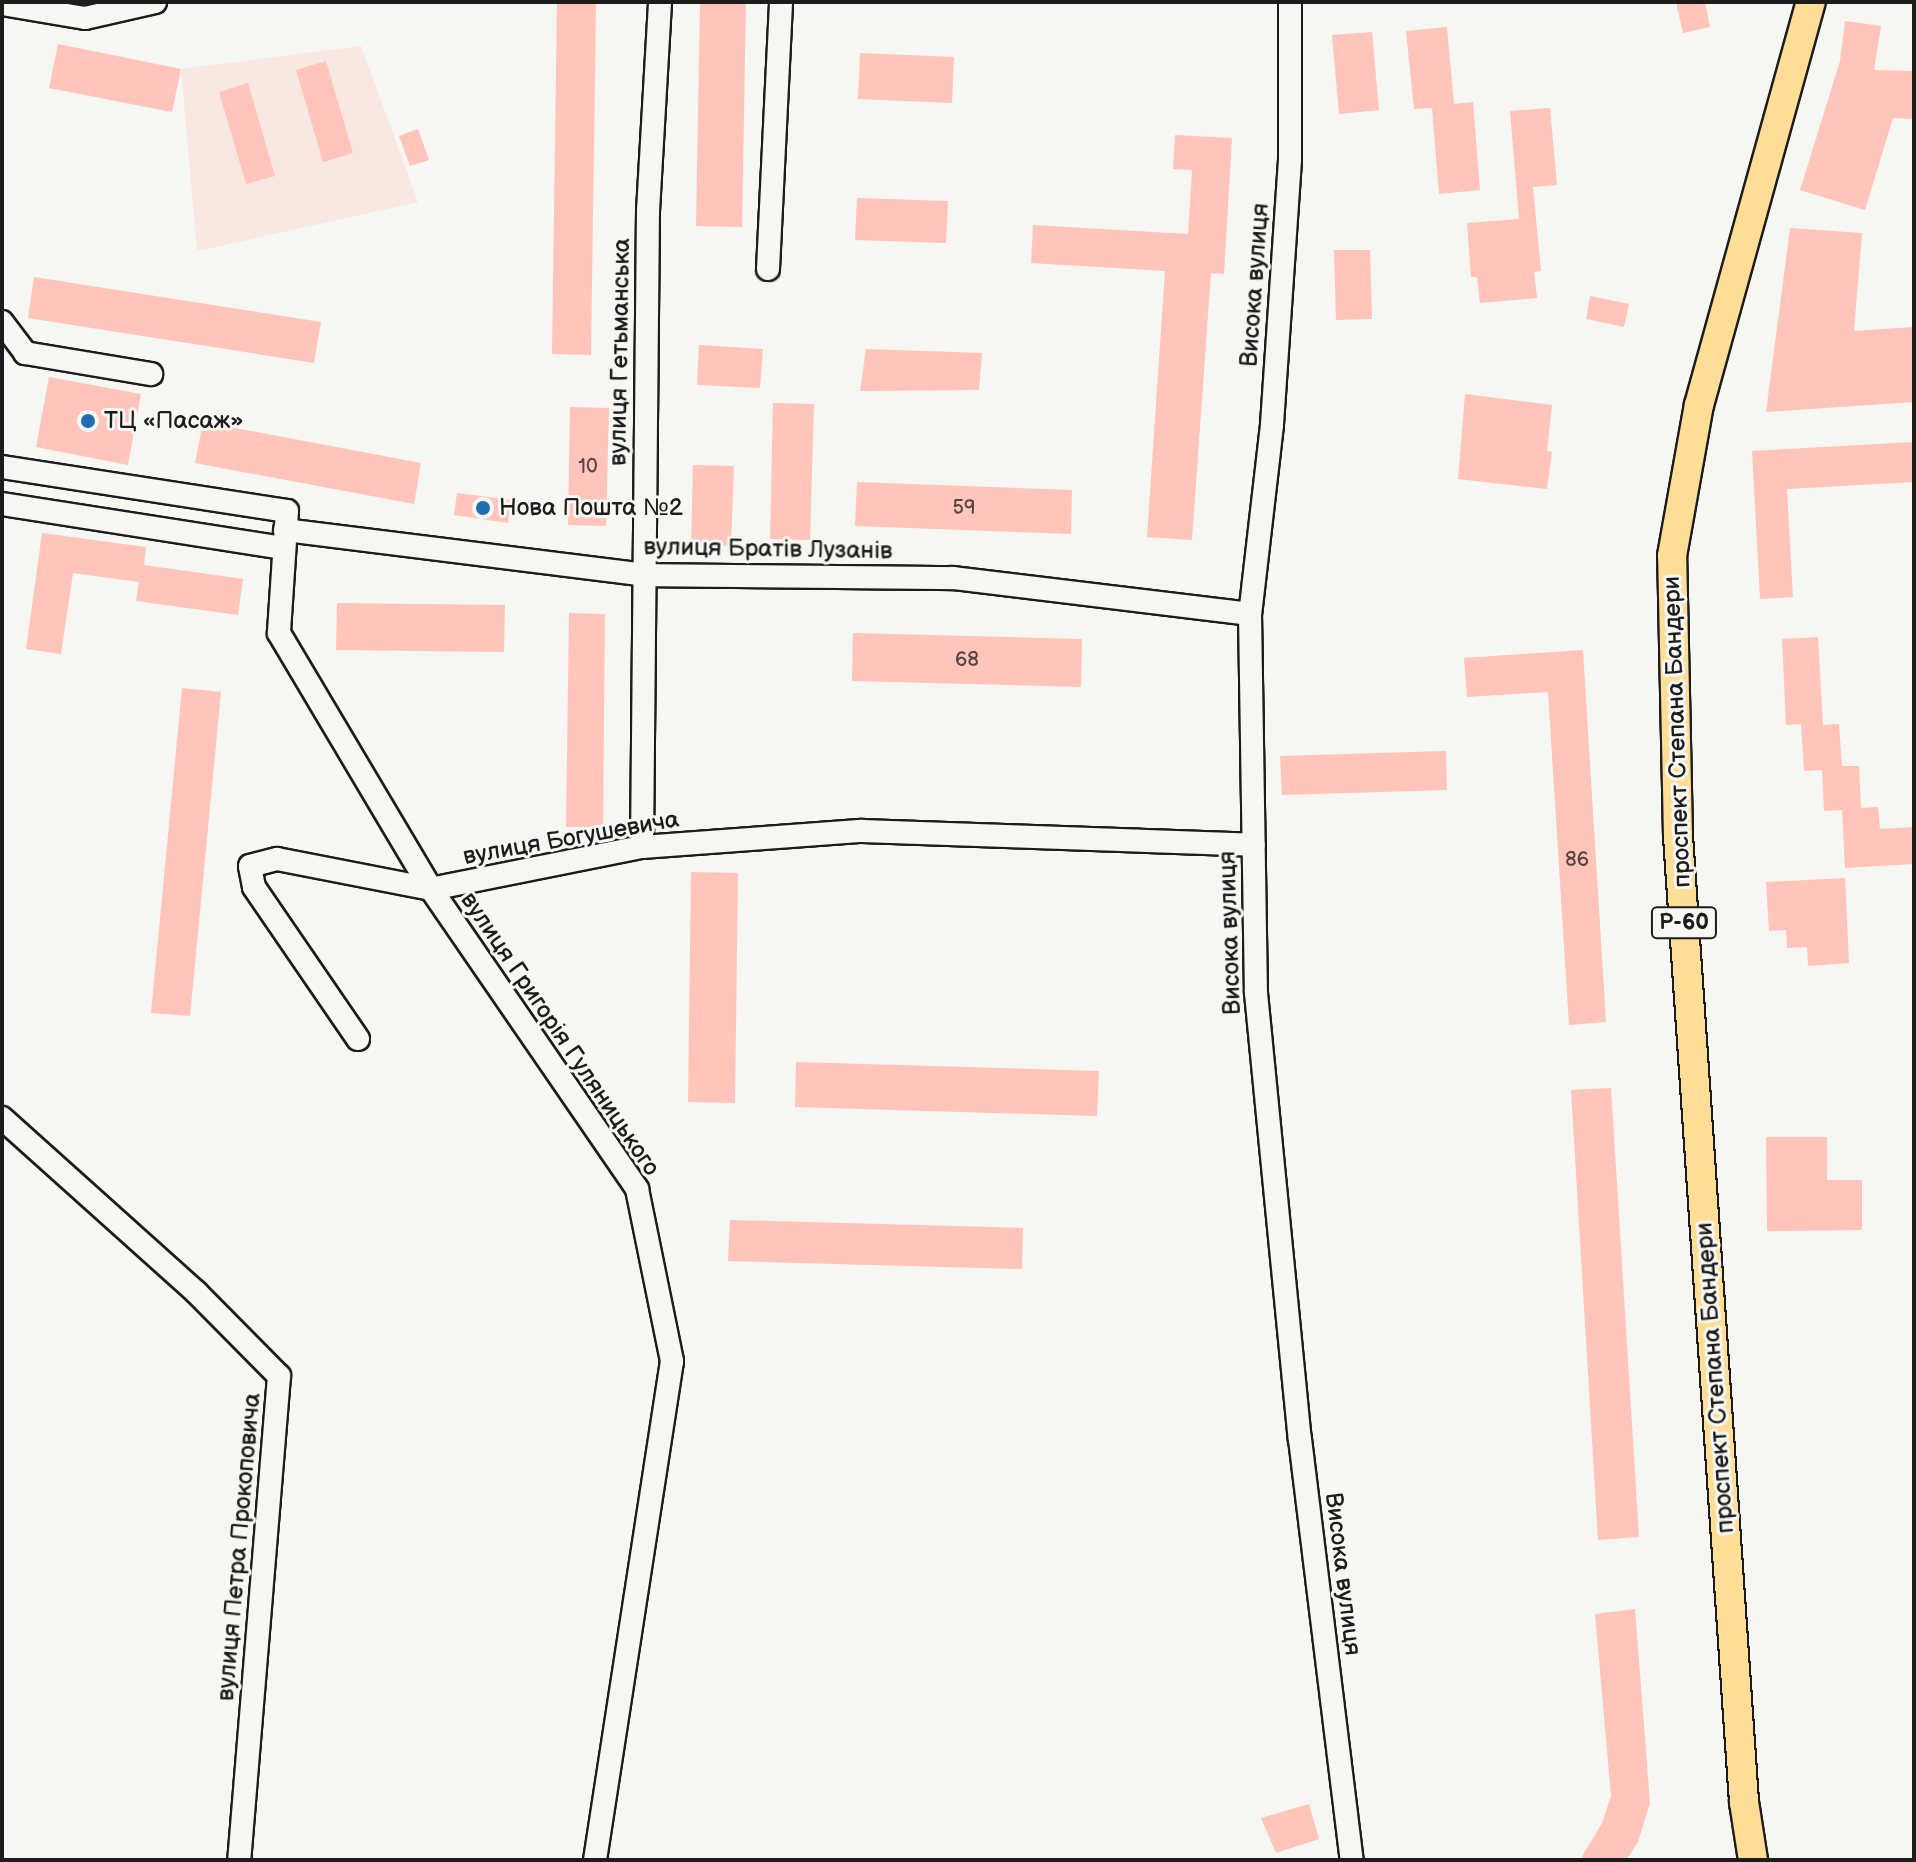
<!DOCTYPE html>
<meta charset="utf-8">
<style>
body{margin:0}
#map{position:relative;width:1916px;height:1862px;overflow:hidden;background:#f6f6f2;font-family:"Balsamiq Sans",sans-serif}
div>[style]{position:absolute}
.built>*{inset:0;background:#f9e7e1}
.building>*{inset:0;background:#ffc4ba}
.roads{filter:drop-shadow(2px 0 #1c1c1c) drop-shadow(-2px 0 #1c1c1c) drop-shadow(0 2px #1c1c1c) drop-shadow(0 -2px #1c1c1c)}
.minor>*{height:22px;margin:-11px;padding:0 11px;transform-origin:11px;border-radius:11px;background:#f6f6f2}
.major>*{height:28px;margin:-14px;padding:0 14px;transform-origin:14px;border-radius:14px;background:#fedd96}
.dots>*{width:22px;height:22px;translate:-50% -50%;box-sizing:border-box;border:4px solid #f6f6f2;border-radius:50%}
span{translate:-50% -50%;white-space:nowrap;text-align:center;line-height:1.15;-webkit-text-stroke:6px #f6f6f2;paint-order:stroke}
.number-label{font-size:20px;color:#554644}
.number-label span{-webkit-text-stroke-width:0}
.shield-label span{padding:2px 6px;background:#f6f6f2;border:2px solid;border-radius:6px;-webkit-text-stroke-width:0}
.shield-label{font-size:22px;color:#1c1c1c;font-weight:700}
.street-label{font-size:24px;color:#1c1c1c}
.poi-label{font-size:24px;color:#1c1c1c}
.left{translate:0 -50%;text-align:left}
.frame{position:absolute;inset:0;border:4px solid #1c1c1c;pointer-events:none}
</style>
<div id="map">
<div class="built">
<div style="clip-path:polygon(361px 46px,418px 202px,197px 251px,181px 69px)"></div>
</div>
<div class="building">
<div style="clip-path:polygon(557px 2px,596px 2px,591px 355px,552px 354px)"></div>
<div style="clip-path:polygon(700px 2px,746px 2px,742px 227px,696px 226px)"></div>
<div style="clip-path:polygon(1676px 2px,1705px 2px,1710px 27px,1683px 33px)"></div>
<div style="clip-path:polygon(1845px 21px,1881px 26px,1874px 70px,1914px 71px,1914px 119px,1893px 118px,1865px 210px,1800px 190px,1840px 61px)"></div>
<div style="clip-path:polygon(1447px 27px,1454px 104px,1473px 102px,1480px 190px,1439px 194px,1432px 108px,1414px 109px,1406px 31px)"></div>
<div style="clip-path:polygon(1372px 32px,1379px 110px,1339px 114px,1332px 35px)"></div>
<div style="clip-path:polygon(58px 44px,181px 69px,172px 112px,49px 88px)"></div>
<div style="clip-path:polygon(860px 53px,954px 57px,952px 103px,858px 99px)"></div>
<div style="clip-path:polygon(326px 61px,353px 153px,323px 162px,296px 70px)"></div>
<div style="clip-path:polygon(248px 83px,275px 176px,246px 184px,219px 92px)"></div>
<div style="clip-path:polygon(1550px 108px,1557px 185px,1533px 187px,1541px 271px,1534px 272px,1537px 298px,1480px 303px,1477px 277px,1471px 277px,1467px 223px,1519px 219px,1510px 111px)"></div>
<div style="clip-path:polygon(418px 129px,429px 160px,410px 166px,399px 136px)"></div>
<div style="clip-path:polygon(1175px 135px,1232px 138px,1224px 274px,1211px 273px,1192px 540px,1147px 537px,1165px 271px,1031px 263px,1033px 225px,1188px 234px,1192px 170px,1173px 169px)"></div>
<div style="clip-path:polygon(857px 198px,948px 201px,946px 243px,855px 240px)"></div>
<div style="clip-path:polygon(1790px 228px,1862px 233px,1854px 331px,1914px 327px,1914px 402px,1766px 412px)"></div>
<div style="clip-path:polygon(1334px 250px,1370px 250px,1372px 319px,1336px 320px)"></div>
<div style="clip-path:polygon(34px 277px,321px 322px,314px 363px,28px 318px)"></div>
<div style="clip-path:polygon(1590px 296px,1629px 304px,1624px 327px,1586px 319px)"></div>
<div style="clip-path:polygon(699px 345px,763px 349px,760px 388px,697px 385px)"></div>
<div style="clip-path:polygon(866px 349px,982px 353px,979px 390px,860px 391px)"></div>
<div style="clip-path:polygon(49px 377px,141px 394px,128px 465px,36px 447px)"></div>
<div style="clip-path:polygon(1465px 394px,1552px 405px,1547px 451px,1552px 452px,1547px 489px,1458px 479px)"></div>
<div style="clip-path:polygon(773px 403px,814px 404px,810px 540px,770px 539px)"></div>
<div style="clip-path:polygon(570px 407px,609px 408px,606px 526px,568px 525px)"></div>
<div style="clip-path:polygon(203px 422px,421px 463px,414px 504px,195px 463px)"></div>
<div style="clip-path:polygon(1914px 442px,1914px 482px,1787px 489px,1793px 597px,1760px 599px,1752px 451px)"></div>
<div style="clip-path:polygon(693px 465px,734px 466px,731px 546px,691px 544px)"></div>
<div style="clip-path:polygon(857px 482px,1072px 490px,1071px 534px,855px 526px)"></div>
<div style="clip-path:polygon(457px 493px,511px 500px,508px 523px,454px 515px)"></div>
<div style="clip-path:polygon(42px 533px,146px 547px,144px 565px,243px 579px,238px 615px,136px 601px,139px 582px,73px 573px,61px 654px,26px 649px)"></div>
<div style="clip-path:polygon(337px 603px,505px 605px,504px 652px,336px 650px)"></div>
<div style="clip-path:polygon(569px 613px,605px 614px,603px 827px,566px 827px)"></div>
<div style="clip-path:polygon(853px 633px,1082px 639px,1081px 687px,852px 681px)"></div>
<div style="clip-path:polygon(1818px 637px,1823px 725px,1839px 724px,1842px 766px,1859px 766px,1861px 808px,1878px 807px,1880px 829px,1914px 827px,1914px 864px,1845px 868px,1842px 810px,1824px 811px,1822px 770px,1804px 771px,1801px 724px,1786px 725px,1782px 639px)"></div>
<div style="clip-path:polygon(1583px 650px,1606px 1022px,1569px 1025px,1548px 692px,1467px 697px,1464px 658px)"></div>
<div style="clip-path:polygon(182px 688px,221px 692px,190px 1016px,151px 1013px)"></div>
<div style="clip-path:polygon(1446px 751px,1447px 790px,1282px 795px,1280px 756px)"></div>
<div style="clip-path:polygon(691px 872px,738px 873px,735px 1103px,688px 1102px)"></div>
<div style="clip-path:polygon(1845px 878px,1849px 963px,1808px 966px,1807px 947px,1787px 948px,1786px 930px,1769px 931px,1766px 882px)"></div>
<div style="clip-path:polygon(796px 1062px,1099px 1071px,1097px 1116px,795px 1107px)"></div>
<div style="clip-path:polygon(1611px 1088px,1639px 1537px,1598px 1540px,1571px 1090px)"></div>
<div style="clip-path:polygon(1766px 1137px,1827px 1137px,1827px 1180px,1862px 1180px,1862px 1230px,1767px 1231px)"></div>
<div style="clip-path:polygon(730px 1220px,1023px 1228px,1022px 1269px,728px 1261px)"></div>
<div style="clip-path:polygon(1635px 1609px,1650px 1803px,1638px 1842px,1626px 1860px,1580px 1860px,1602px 1823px,1611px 1796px,1595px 1614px)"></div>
<div style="clip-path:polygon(1309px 1804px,1319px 1839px,1276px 1853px,1261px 1818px)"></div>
</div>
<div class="roads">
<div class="minor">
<div style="left:1290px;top:2px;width:158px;rotate:90deg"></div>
<div style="left:1290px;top:160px;width:266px;rotate:93.9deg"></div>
<div style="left:1272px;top:425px;width:190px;rotate:96.6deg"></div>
<div style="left:1250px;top:614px;width:379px;rotate:89.1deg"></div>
<div style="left:1256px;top:993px;width:448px;rotate:84.4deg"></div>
<div style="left:1300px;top:1439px;width:424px;rotate:83deg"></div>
<div style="left:2px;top:4px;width:84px;rotate:9.6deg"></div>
<div style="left:85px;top:18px;width:72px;rotate:-12.9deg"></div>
<div style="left:768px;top:269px;width:267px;rotate:-87.2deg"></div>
<div style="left:2px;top:322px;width:39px;rotate:53deg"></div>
<div style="left:25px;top:353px;width:128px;rotate:9.5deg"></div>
<div style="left:2px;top:467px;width:288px;rotate:8.8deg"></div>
<div style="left:287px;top:511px;width:122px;rotate:93.8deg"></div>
<div style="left:279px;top:633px;width:298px;rotate:59.3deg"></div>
<div style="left:431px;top:889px;width:364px;rotate:55.5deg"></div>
<div style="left:637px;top:1189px;width:176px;rotate:78.5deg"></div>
<div style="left:672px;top:1361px;width:505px;rotate:98.77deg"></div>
<div style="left:2px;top:504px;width:284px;rotate:8.9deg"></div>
<div style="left:285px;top:530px;width:362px;rotate:7.1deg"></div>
<div style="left:644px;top:575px;width:309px;rotate:0.6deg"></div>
<div style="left:953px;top:578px;width:299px;rotate:6.9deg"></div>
<div style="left:642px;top:847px;width:636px;rotate:-89.46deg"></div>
<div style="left:648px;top:211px;width:209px;rotate:-86.7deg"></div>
<div style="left:358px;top:1039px;width:184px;rotate:-124.4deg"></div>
<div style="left:254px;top:887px;width:21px;rotate:-101deg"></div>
<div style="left:250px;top:866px;width:28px;rotate:-15deg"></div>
<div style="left:277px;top:859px;width:157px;rotate:11deg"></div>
<div style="left:431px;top:889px;width:215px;rotate:-11.3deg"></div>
<div style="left:642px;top:847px;width:221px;rotate:-4.2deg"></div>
<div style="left:862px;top:831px;width:392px;rotate:2deg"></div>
<div style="left:2px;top:1118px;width:261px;rotate:41.9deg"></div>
<div style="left:196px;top:1292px;width:118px;rotate:45.3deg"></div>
<div style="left:279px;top:1376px;width:486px;rotate:94.7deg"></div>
</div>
<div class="major">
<div style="left:1753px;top:1860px;width:59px;rotate:-98.8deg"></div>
<div style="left:1744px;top:1802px;width:968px;rotate:-93.91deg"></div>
<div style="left:1678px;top:836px;width:280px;rotate:-91.2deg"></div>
<div style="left:1672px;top:556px;width:153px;rotate:-79.9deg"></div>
<div style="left:1699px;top:405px;width:418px;rotate:-74.5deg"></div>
</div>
</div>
<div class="dots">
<div style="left:88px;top:421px;background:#1f6fb2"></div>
<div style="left:483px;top:508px;background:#1f6fb2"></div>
</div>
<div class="number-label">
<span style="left:588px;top:467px">10</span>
<span style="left:964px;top:508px">59</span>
<span style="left:967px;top:660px">68</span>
<span style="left:1577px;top:860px">86</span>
</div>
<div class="shield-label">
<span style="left:1684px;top:923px">Р-60</span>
</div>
<div class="street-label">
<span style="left:1255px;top:285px;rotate:-86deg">Висока вулиця</span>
<span style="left:620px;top:352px;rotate:-89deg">вулиця Гетьманська</span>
<span style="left:768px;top:549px;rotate:1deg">вулиця Братів Лузанів</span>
<span style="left:1677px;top:732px;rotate:-92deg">проспект Степана Бандери</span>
<span style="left:571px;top:838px;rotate:-10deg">вулиця Богушевича</span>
<span style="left:1230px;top:933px;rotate:-92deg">Висока вулиця</span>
<span style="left:560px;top:1034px;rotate:56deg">вулиця Григорія Гуляницького</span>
<span style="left:1715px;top:1378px;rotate:-94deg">проспект Степана Бандери</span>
<span style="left:239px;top:1547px;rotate:-85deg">вулиця Петра Прокоповича</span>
<span style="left:1343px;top:1574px;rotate:83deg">Висока вулиця</span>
</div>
<div class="poi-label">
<span class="left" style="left:104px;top:421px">ТЦ «Пасаж»</span>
<span class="left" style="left:499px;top:508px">Нова Пошта №2</span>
</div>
<div class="frame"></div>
</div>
